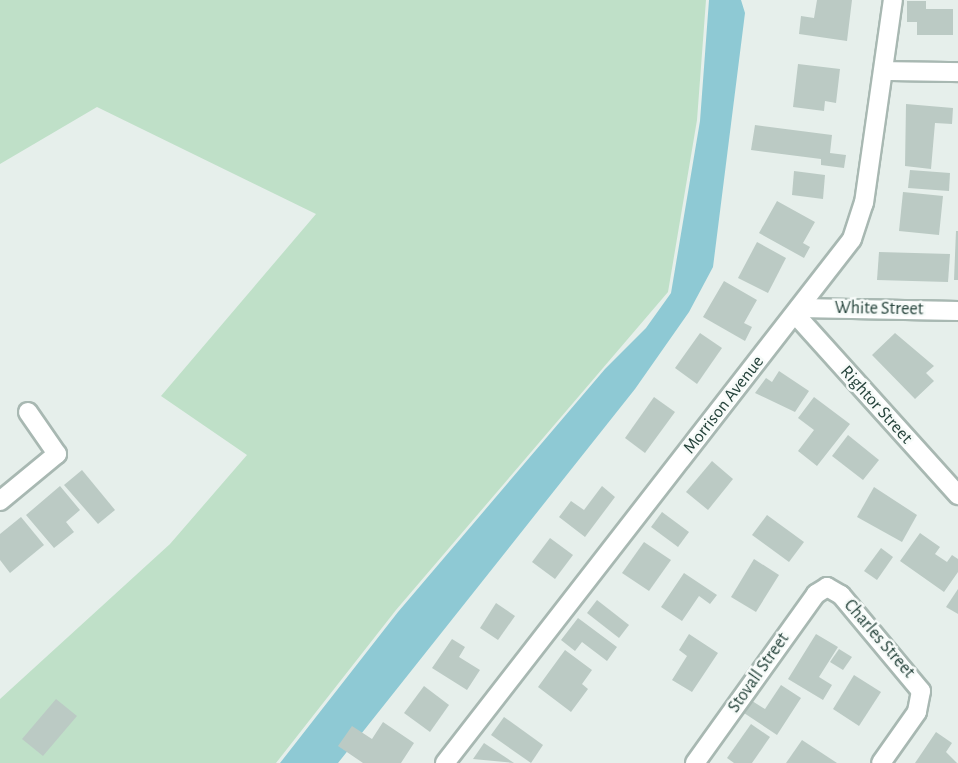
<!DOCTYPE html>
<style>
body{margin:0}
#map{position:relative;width:958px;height:763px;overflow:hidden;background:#e6efeb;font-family:"Alegreya Sans",sans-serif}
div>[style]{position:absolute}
.green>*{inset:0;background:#bfe0c8}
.water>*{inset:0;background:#8ec9d4}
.building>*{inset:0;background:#bbcac4}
.roads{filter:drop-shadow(2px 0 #a8b8b2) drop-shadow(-2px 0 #a8b8b2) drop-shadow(0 2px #a8b8b2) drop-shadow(0 -2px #a8b8b2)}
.minor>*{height:18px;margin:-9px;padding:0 9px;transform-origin:9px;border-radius:9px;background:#fff}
span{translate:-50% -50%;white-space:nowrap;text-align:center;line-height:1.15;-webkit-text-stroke:5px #f7fbf9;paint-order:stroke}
.street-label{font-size:18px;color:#24423a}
</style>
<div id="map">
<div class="green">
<div style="clip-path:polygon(0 0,706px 0,697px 120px,668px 292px,396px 610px,276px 763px,0 763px,0 699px,170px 544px,247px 455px,161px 396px,316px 214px,97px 107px,0 164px)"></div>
</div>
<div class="water">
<div style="clip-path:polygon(709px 0,741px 0,745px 13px,713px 267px,689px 312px,635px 389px,338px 763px,280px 763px,398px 612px,605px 369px,646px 328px,671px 293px,700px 121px)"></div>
</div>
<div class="building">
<div style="clip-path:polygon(817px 0,852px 0,847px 41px,799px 34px,801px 16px,814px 18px)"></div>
<div style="clip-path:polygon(907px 1px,926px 1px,926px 9px,953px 9px,953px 35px,917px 35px,917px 22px,907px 22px)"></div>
<div style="clip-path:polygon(798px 64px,840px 69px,836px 103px,825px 101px,824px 111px,793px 107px)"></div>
<div style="clip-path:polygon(906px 104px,953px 108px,952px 124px,935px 123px,931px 169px,905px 166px)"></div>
<div style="clip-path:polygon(755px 125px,832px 135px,830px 153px,846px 155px,844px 168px,821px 165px,821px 159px,751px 150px)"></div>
<div style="clip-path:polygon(910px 170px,950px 173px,949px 191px,908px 188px)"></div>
<div style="clip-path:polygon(794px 171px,825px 175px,823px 199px,792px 195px)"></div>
<div style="clip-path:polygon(903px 192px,943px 196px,939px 235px,899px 231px)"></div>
<div style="clip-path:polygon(777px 201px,815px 222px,803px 243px,810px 247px,804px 258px,759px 233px)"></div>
<div style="clip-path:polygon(956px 231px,958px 231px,958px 280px,954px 280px)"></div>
<div style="clip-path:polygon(757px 242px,786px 258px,768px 293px,738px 278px)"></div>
<div style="clip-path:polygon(879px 252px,950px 254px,948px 282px,877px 280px)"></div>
<div style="clip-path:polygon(724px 281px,757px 300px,744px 323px,752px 327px,745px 341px,703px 317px)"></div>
<div style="clip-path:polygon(700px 333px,722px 348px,697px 384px,675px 368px)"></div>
<div style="clip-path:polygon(895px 333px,934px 366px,926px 373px,934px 381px,915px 399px,872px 355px)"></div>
<div style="clip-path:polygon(779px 371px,809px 391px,795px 412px,755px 393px,766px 378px,772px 382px)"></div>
<div style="clip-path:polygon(654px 397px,675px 412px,645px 453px,625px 438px)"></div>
<div style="clip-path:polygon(814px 397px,850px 424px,817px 466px,798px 451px,814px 430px,798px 418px)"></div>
<div style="clip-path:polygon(848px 435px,879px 460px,863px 480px,832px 456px)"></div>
<div style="clip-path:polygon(712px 461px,733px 479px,708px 510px,686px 492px)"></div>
<div style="clip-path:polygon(82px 470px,115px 510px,98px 524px,64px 485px)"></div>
<div style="clip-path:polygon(60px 486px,80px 510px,66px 522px,74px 532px,54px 548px,26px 515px)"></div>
<div style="clip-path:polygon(602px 486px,615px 497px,585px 537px,559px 517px,571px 501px,584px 510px)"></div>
<div style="clip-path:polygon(874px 487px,917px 515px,902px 542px,857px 517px)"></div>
<div style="clip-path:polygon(662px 512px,689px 532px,678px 547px,651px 527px)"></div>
<div style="clip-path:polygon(767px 515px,804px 542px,789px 562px,752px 535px)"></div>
<div style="clip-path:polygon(21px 517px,44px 545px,10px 573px,0 560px,0 534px)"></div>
<div style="clip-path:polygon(920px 533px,940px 547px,935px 554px,947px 562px,952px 555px,958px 559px,958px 572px,944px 592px,900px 561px)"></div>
<div style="clip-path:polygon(550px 538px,573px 555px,555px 579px,532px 562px)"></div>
<div style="clip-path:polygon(644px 542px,671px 560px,649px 591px,622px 573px)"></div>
<div style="clip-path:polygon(881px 548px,893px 557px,877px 580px,864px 571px)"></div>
<div style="clip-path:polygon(754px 559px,779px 575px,756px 612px,731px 597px)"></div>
<div style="clip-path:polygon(684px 573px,717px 595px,710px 604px,699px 596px,682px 621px,661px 607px)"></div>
<div style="clip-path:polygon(958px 589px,958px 614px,946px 607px)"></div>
<div style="clip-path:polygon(597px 600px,629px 625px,619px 638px,587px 613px)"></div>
<div style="clip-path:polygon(496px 603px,515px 616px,498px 640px,480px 628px)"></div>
<div style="clip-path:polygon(578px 618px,617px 647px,607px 661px,582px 642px,575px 651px,561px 640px)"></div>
<div style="clip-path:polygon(689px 634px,718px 653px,692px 692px,672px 680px,687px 656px,679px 650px)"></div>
<div style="clip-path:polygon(816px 634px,838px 647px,819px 677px,832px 685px,823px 700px,788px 679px)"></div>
<div style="clip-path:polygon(452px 639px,465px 647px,459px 657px,480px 670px,467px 690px,432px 668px)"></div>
<div style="clip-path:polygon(839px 649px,852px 657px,843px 670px,830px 662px)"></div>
<div style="clip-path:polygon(565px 650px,592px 670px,582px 684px,588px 689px,571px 712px,538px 687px)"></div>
<div style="clip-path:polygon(854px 675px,881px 692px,859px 726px,833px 709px)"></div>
<div style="clip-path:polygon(781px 685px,801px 698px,777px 735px,741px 711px,749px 699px,765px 709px)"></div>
<div style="clip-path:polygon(424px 686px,449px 705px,430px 732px,404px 713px)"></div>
<div style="clip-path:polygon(56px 699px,77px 716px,43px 756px,22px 739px)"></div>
<div style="clip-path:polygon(504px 717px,543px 745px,531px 763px,491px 735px)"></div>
<div style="clip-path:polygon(383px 722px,414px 743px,401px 763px,363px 763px,338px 746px,352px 726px,372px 739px)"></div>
<div style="clip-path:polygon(751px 724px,770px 737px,752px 763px,734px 763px,727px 758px)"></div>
<div style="clip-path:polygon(936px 732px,952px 743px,946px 752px,957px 763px,915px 763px)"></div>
<div style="clip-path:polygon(802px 740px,837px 763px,786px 763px)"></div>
<div style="clip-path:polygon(484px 743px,514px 763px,473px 759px)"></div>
</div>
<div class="roads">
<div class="minor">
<div style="left:885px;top:71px;width:73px;rotate:0.8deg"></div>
<div style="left:799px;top:308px;width:159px;rotate:1.1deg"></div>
<div style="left:795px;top:314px;width:244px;rotate:48deg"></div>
<div style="left:0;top:501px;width:74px;rotate:-39.5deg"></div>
<div style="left:57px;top:454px;width:51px;rotate:-124.6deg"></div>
<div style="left:445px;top:763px;width:663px;rotate:-52.16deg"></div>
<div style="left:852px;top:239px;width:38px;rotate:-72deg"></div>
<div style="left:864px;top:203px;width:205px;rotate:-81.9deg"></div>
<div style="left:695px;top:763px;width:208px;rotate:-54.4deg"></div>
<div style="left:816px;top:594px;width:13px;rotate:-32deg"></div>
<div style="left:827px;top:587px;width:16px;rotate:30deg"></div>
<div style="left:841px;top:595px;width:125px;rotate:50.2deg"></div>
<div style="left:921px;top:691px;width:21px;rotate:101deg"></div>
<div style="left:917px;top:712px;width:62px;rotate:125.2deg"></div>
</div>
</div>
<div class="street-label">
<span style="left:879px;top:309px;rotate:1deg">White Street</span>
<span style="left:724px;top:405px;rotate:-52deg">Morrison Avenue</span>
<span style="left:876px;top:405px;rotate:48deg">Rightor Street</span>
<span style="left:879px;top:639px;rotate:49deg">Charles Street</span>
<span style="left:759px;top:673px;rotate:-55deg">Stovall Street</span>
</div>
</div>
